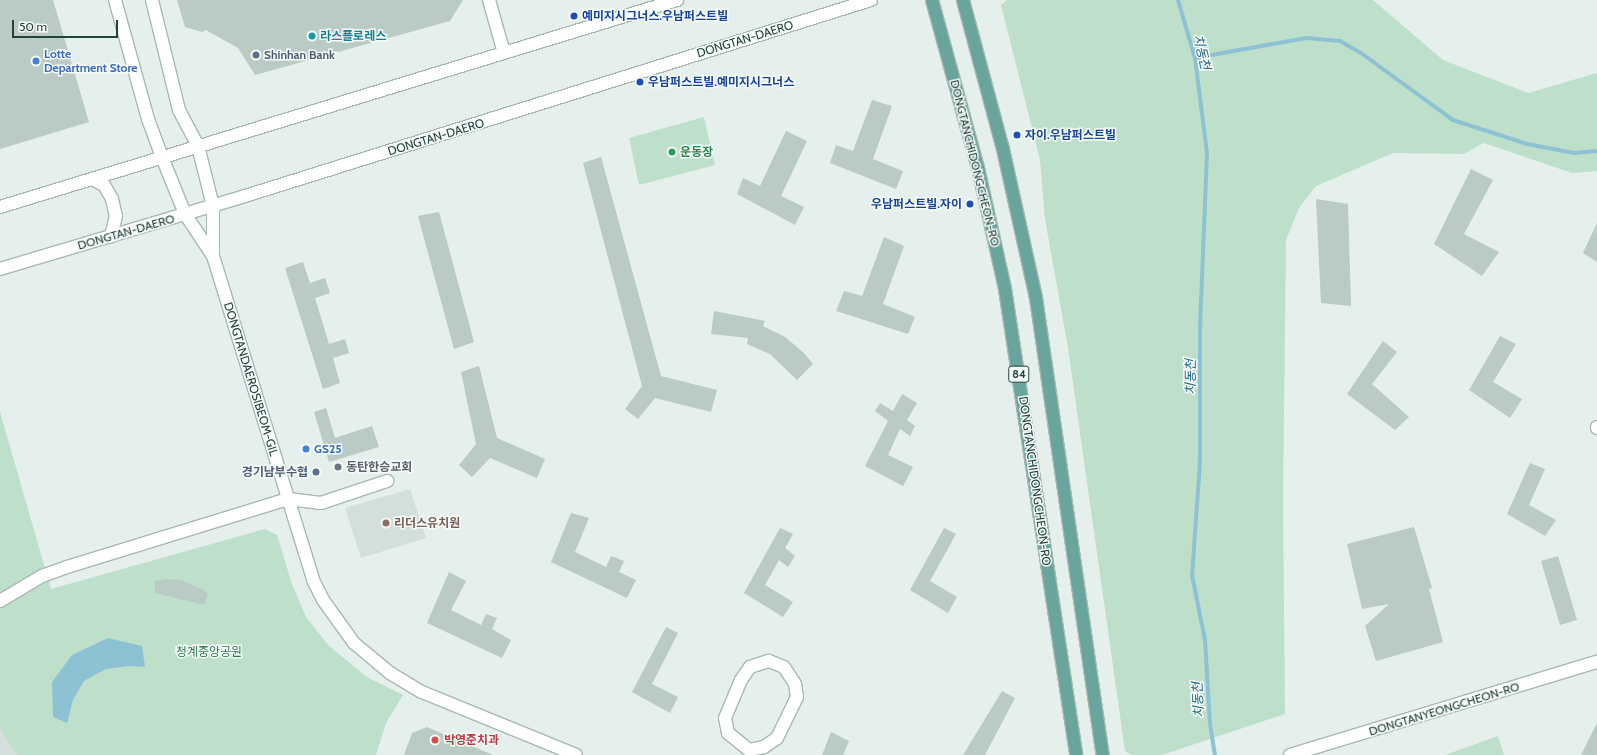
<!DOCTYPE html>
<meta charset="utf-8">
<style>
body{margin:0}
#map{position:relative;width:1597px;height:755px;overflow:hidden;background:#e5efec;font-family:Cabin,"Noto Sans KR",sans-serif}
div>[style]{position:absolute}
.built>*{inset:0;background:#d3dfdb}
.green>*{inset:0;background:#bee0cb}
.water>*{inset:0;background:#8dc2d4}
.stream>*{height:4px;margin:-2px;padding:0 2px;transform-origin:2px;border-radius:2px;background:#8dc2d4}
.building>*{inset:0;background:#bacac5}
.roads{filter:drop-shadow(1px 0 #a7b8b4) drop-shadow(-1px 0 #a7b8b4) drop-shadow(0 1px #a7b8b4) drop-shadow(0 -1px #a7b8b4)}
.minor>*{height:12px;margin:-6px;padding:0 6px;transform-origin:6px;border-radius:6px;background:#fff}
.tertiary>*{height:12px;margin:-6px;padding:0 6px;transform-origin:6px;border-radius:6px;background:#fff}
.secondary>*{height:12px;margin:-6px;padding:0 6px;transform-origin:6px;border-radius:6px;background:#fff}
.primary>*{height:12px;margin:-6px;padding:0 6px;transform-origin:6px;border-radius:6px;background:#69a59c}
.dots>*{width:11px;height:11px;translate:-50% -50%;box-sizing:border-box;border:2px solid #f6fbf9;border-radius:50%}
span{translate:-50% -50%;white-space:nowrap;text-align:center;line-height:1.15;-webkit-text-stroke:3px #f6fbf9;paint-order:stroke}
.shield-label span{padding:1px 3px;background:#f6fbf9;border:1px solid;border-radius:3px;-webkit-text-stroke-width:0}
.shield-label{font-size:11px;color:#23423d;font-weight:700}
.transit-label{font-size:12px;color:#164399;font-weight:700}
.left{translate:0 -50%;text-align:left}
.right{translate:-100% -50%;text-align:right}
.culture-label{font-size:12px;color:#0d838f;font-weight:700}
.street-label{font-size:12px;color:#23423d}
.shop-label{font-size:12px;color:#366cbe;font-weight:700}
.service-label{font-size:12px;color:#4e5e75;font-weight:700}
.leisure-label{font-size:12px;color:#27864d;font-weight:700}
.worship-label{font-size:12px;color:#5b616d;font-weight:700}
.education-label{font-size:12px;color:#785e54;font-weight:700}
.park-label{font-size:12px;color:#2c7a52}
.health-label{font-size:12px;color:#be3a42;font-weight:700}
.water-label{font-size:13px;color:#1b6580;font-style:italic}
.scale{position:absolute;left:12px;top:20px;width:106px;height:18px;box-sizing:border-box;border:2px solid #23423d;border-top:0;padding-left:5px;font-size:12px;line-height:14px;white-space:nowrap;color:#23423d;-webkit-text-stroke:3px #f6fbf9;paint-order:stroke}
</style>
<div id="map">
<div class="built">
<div style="clip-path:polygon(410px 489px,426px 538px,361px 558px,345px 508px)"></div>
<div style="clip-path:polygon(0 728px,5px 733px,17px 755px,0 755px)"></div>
</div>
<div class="green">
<div style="clip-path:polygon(1007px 0,1373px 0,1443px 60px,1528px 93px,1597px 73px,1597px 171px,1572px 173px,1484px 143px,1463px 154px,1393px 153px,1316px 186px,1299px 208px,1286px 240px,1283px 502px,1285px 714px,1162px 755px,1132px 755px,1125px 751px,1068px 348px,1045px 219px,1040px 160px,1001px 5px)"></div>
<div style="clip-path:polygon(704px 117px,715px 165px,639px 185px,629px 138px)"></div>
<div style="clip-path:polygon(0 412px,51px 589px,265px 529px,277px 535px,292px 584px,306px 617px,328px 645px,367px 677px,403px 695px,386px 723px,376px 755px,17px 755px,0 728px)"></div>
<div style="clip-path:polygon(1498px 736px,1504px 755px,1445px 755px)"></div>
</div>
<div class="water">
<div style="clip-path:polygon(108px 638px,142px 646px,145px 667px,129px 666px,106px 669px,84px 681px,73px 700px,67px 723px,53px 717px,52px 682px,72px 655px)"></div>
</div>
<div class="stream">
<div style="left:1178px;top:0;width:60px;rotate:73.7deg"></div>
<div style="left:1195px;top:58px;width:96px;rotate:82.8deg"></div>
<div style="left:1207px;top:153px;width:173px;rotate:92.3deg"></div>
<div style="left:1200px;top:326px;width:136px;rotate:90deg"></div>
<div style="left:1200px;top:462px;width:113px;rotate:94deg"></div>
<div style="left:1192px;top:575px;width:66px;rotate:78.7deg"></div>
<div style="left:1205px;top:640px;width:84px;rotate:86.6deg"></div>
<div style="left:1210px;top:724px;width:31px;rotate:81deg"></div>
<div style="left:1195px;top:58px;width:113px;rotate:-10.2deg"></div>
<div style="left:1306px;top:38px;width:34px;rotate:5deg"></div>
<div style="left:1340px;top:41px;width:24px;rotate:30deg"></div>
<div style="left:1361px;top:53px;width:114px;rotate:36.1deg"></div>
<div style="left:1453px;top:120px;width:78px;rotate:18deg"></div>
<div style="left:1527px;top:144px;width:48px;rotate:10.8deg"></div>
<div style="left:1574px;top:153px;width:23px;rotate:-5deg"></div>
</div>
<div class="building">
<div style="clip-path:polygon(0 0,53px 0,89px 122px,0 149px)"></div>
<div style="clip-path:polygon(177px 0,463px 0,450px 21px,255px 75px,238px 48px,206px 30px,202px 32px,185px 27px)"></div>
<div style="clip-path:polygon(872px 100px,892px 106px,873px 159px,903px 171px,896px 189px,830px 163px,836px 145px,853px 151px)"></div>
<div style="clip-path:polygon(786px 131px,807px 141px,781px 196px,804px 207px,795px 225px,737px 194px,743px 178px,760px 186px)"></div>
<div style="clip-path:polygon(601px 157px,661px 376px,717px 390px,711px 412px,655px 398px,638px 419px,625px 409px,642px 386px,583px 163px)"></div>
<div style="clip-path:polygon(1471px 169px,1493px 180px,1464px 234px,1499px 252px,1482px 276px,1434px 244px)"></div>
<div style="clip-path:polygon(1316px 199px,1348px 204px,1351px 306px,1321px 303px)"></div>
<div style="clip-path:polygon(439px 212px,474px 342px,454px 349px,418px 216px)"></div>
<div style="clip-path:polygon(1597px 223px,1597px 262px,1583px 253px)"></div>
<div style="clip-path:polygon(884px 237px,904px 246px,883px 304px,915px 317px,908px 334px,836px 311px,844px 291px,862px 296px)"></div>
<div style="clip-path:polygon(303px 262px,310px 283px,325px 278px,330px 293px,315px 298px,329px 344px,345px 339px,349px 353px,333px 358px,340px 383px,323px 389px,285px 268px)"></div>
<div style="clip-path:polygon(714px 311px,765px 321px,763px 326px,785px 337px,804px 353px,813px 364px,797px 380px,770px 354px,747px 344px,748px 338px,711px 334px)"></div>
<div style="clip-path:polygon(1500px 336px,1516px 344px,1493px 382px,1522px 399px,1510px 418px,1469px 390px)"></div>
<div style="clip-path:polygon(1383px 341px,1397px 352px,1372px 384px,1409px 417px,1395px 430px,1347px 394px)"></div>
<div style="clip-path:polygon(479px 366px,497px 438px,545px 459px,537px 478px,490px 458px,472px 477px,459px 465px,476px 444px,461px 372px)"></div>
<div style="clip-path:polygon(902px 394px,917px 403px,907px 420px,915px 426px,910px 436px,900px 429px,888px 455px,913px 467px,903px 486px,865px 466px,888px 421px,875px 411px,880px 403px,893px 411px)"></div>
<div style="clip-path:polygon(326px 408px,335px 438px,372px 426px,379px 447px,329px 462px,314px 412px)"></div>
<div style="clip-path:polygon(1530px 463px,1545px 469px,1529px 505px,1556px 520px,1545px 536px,1507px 514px)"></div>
<div style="clip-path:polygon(571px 513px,589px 518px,575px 552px,606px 567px,611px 556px,624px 561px,619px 572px,636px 580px,627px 598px,551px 562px)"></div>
<div style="clip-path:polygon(1414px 527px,1432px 588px,1429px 589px,1443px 642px,1376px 661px,1365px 626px,1389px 604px,1362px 609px,1347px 544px)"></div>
<div style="clip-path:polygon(780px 528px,793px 534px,785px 548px,795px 556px,788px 567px,779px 560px,765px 585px,793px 602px,783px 617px,744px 593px)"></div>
<div style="clip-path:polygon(944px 528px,956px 534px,930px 581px,957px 597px,948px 613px,910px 590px)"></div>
<div style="clip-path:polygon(1558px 556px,1577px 620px,1560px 625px,1541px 561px)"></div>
<div style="clip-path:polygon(449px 572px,466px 581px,451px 610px,481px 625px,486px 614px,497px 618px,492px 629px,511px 640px,502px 658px,427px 623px)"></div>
<div style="clip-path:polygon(168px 579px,181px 580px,204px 590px,208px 594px,204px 605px,155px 593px,155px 581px)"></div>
<div style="clip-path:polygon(666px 627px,678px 633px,652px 684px,678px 697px,670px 713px,632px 692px)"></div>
<div style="clip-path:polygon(1002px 691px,1015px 698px,985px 755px,963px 755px)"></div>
<div style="clip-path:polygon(1597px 723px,1597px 755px,1581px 755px)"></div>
<div style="clip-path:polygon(427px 727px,493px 755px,404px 755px,412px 733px)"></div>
<div style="clip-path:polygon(831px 732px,849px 741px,843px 755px,822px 755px)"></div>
</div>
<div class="roads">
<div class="minor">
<div style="left:489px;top:0;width:55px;rotate:74.2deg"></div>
<div style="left:1597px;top:427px;width:1px;rotate:90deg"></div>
<div style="left:0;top:601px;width:49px;rotate:-30.8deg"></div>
<div style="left:42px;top:576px;width:27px;rotate:-20deg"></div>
<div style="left:67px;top:567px;width:231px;rotate:-17.1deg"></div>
<div style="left:288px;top:499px;width:33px;rotate:7deg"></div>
<div style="left:321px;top:503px;width:70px;rotate:-18.4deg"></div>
<div style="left:769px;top:661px;width:16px;rotate:22deg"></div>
<div style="left:784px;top:667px;width:20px;rotate:57deg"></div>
<div style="left:795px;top:684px;width:13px;rotate:81deg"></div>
<div style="left:797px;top:697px;width:46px;rotate:116deg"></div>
<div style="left:777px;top:738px;width:16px;rotate:145deg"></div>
<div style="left:764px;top:747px;width:15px;rotate:169deg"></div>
<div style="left:749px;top:750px;width:27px;rotate:-141deg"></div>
<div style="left:728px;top:733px;width:15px;rotate:-101deg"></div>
<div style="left:725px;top:718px;width:41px;rotate:-67.2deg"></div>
<div style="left:741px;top:680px;width:16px;rotate:-55deg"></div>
<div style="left:750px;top:667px;width:20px;rotate:-18deg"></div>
</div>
<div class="tertiary">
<div style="left:115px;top:0;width:123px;rotate:74.5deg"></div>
<div style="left:148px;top:119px;width:40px;rotate:69.8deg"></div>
<div style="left:162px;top:157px;width:61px;rotate:68deg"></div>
<div style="left:185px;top:214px;width:50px;rotate:56.3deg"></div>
<div style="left:213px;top:256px;width:339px;rotate:72.8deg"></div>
<div style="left:313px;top:580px;width:22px;rotate:63deg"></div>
<div style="left:323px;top:600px;width:53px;rotate:54.2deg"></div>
<div style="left:354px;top:643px;width:47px;rotate:39.8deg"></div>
<div style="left:390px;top:673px;width:37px;rotate:31deg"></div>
<div style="left:422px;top:692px;width:166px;rotate:22.2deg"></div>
<div style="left:152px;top:0;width:113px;rotate:76.2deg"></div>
<div style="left:179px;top:110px;width:41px;rotate:62.2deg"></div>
<div style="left:198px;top:146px;width:62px;rotate:76deg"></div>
<div style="left:213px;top:206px;width:50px;rotate:90deg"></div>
<div style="left:92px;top:179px;width:13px;rotate:27deg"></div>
<div style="left:104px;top:185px;width:16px;rotate:60deg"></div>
<div style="left:112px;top:199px;width:17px;rotate:77deg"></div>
<div style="left:116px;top:216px;width:21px;rotate:104deg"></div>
<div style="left:1290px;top:755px;width:321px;rotate:-16.9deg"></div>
</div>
<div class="secondary">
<div style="left:0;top:207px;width:708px;rotate:-17deg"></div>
<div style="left:0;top:269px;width:256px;rotate:-16.6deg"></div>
<div style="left:245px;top:196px;width:656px;rotate:-17.39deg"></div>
</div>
<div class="primary">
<div style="left:932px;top:0;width:174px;rotate:74.7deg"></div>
<div style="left:978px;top:168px;width:124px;rotate:77.4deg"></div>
<div style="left:1005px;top:289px;width:471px;rotate:81.3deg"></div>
<div style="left:963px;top:0;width:154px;rotate:75deg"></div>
<div style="left:1003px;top:149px;width:153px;rotate:77.5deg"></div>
<div style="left:1036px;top:298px;width:462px;rotate:81.7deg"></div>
</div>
</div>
<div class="dots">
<div style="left:574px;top:16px;background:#1a4fb4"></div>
<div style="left:312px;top:36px;background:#0f9aa8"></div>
<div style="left:256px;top:55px;background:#5c6f8a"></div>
<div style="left:36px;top:61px;background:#3f7fe0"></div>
<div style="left:640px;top:82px;background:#1a4fb4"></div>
<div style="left:1017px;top:135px;background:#1a4fb4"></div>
<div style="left:672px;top:152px;background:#2e9e5b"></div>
<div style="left:970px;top:204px;background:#1a4fb4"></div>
<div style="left:306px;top:449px;background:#3f7fe0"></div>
<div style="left:338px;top:467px;background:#6b7280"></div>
<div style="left:316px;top:472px;background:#5c6f8a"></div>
<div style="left:386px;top:523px;background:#8d6e63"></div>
<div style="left:435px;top:740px;background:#e0444e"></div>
</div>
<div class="shield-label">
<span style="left:1019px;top:374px">84</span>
</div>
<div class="transit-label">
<span class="left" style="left:582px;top:16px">예미지시그너스.우남퍼스트빌</span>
<span class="left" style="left:648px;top:82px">우남퍼스트빌.예미지시그너스</span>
<span class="left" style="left:1025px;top:135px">자이.우남퍼스트빌</span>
<span class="right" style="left:962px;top:204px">우남퍼스트빌.자이</span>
</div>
<div class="culture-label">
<span class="left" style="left:320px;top:36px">라스플로레스</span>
</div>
<div class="street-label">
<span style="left:745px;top:39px;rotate:-17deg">DONGTAN-DAERO</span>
<span style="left:436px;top:137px;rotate:-17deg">DONGTAN-DAERO</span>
<span style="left:975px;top:163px;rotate:76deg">DONGTANCHIDONGCHEON-RO</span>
<span style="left:126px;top:232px;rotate:-16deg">DONGTAN-DAERO</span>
<span style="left:251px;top:379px;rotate:73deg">DONGTANDAEROSIBEOM-GIL</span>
<span style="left:1035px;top:481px;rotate:82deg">DONGTANCHIDONGCHEON-RO</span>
<span style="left:1444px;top:709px;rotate:-17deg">DONGTANYEONGCHEON-RO</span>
</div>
<div class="shop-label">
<span class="left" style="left:44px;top:61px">Lotte<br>Department Store</span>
<span class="left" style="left:314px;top:449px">GS25</span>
</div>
<div class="service-label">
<span class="left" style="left:264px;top:55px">Shinhan Bank</span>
<span class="right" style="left:308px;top:472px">경기남부수협</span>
</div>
<div class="leisure-label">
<span class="left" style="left:680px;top:152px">운동장</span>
</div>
<div class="worship-label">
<span class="left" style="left:346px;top:467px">동탄한승교회</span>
</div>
<div class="education-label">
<span class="left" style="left:394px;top:523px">리더스유치원</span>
</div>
<div class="park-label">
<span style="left:209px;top:652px">청계중앙공원</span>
</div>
<div class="health-label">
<span class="left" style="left:444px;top:740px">박영준치과</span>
</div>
<div class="water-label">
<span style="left:1202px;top:52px;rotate:77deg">치동천</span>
<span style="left:1190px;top:377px;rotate:-90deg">치동천</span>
<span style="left:1198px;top:700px;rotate:-93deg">치동천</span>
</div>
<div class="scale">50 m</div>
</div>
